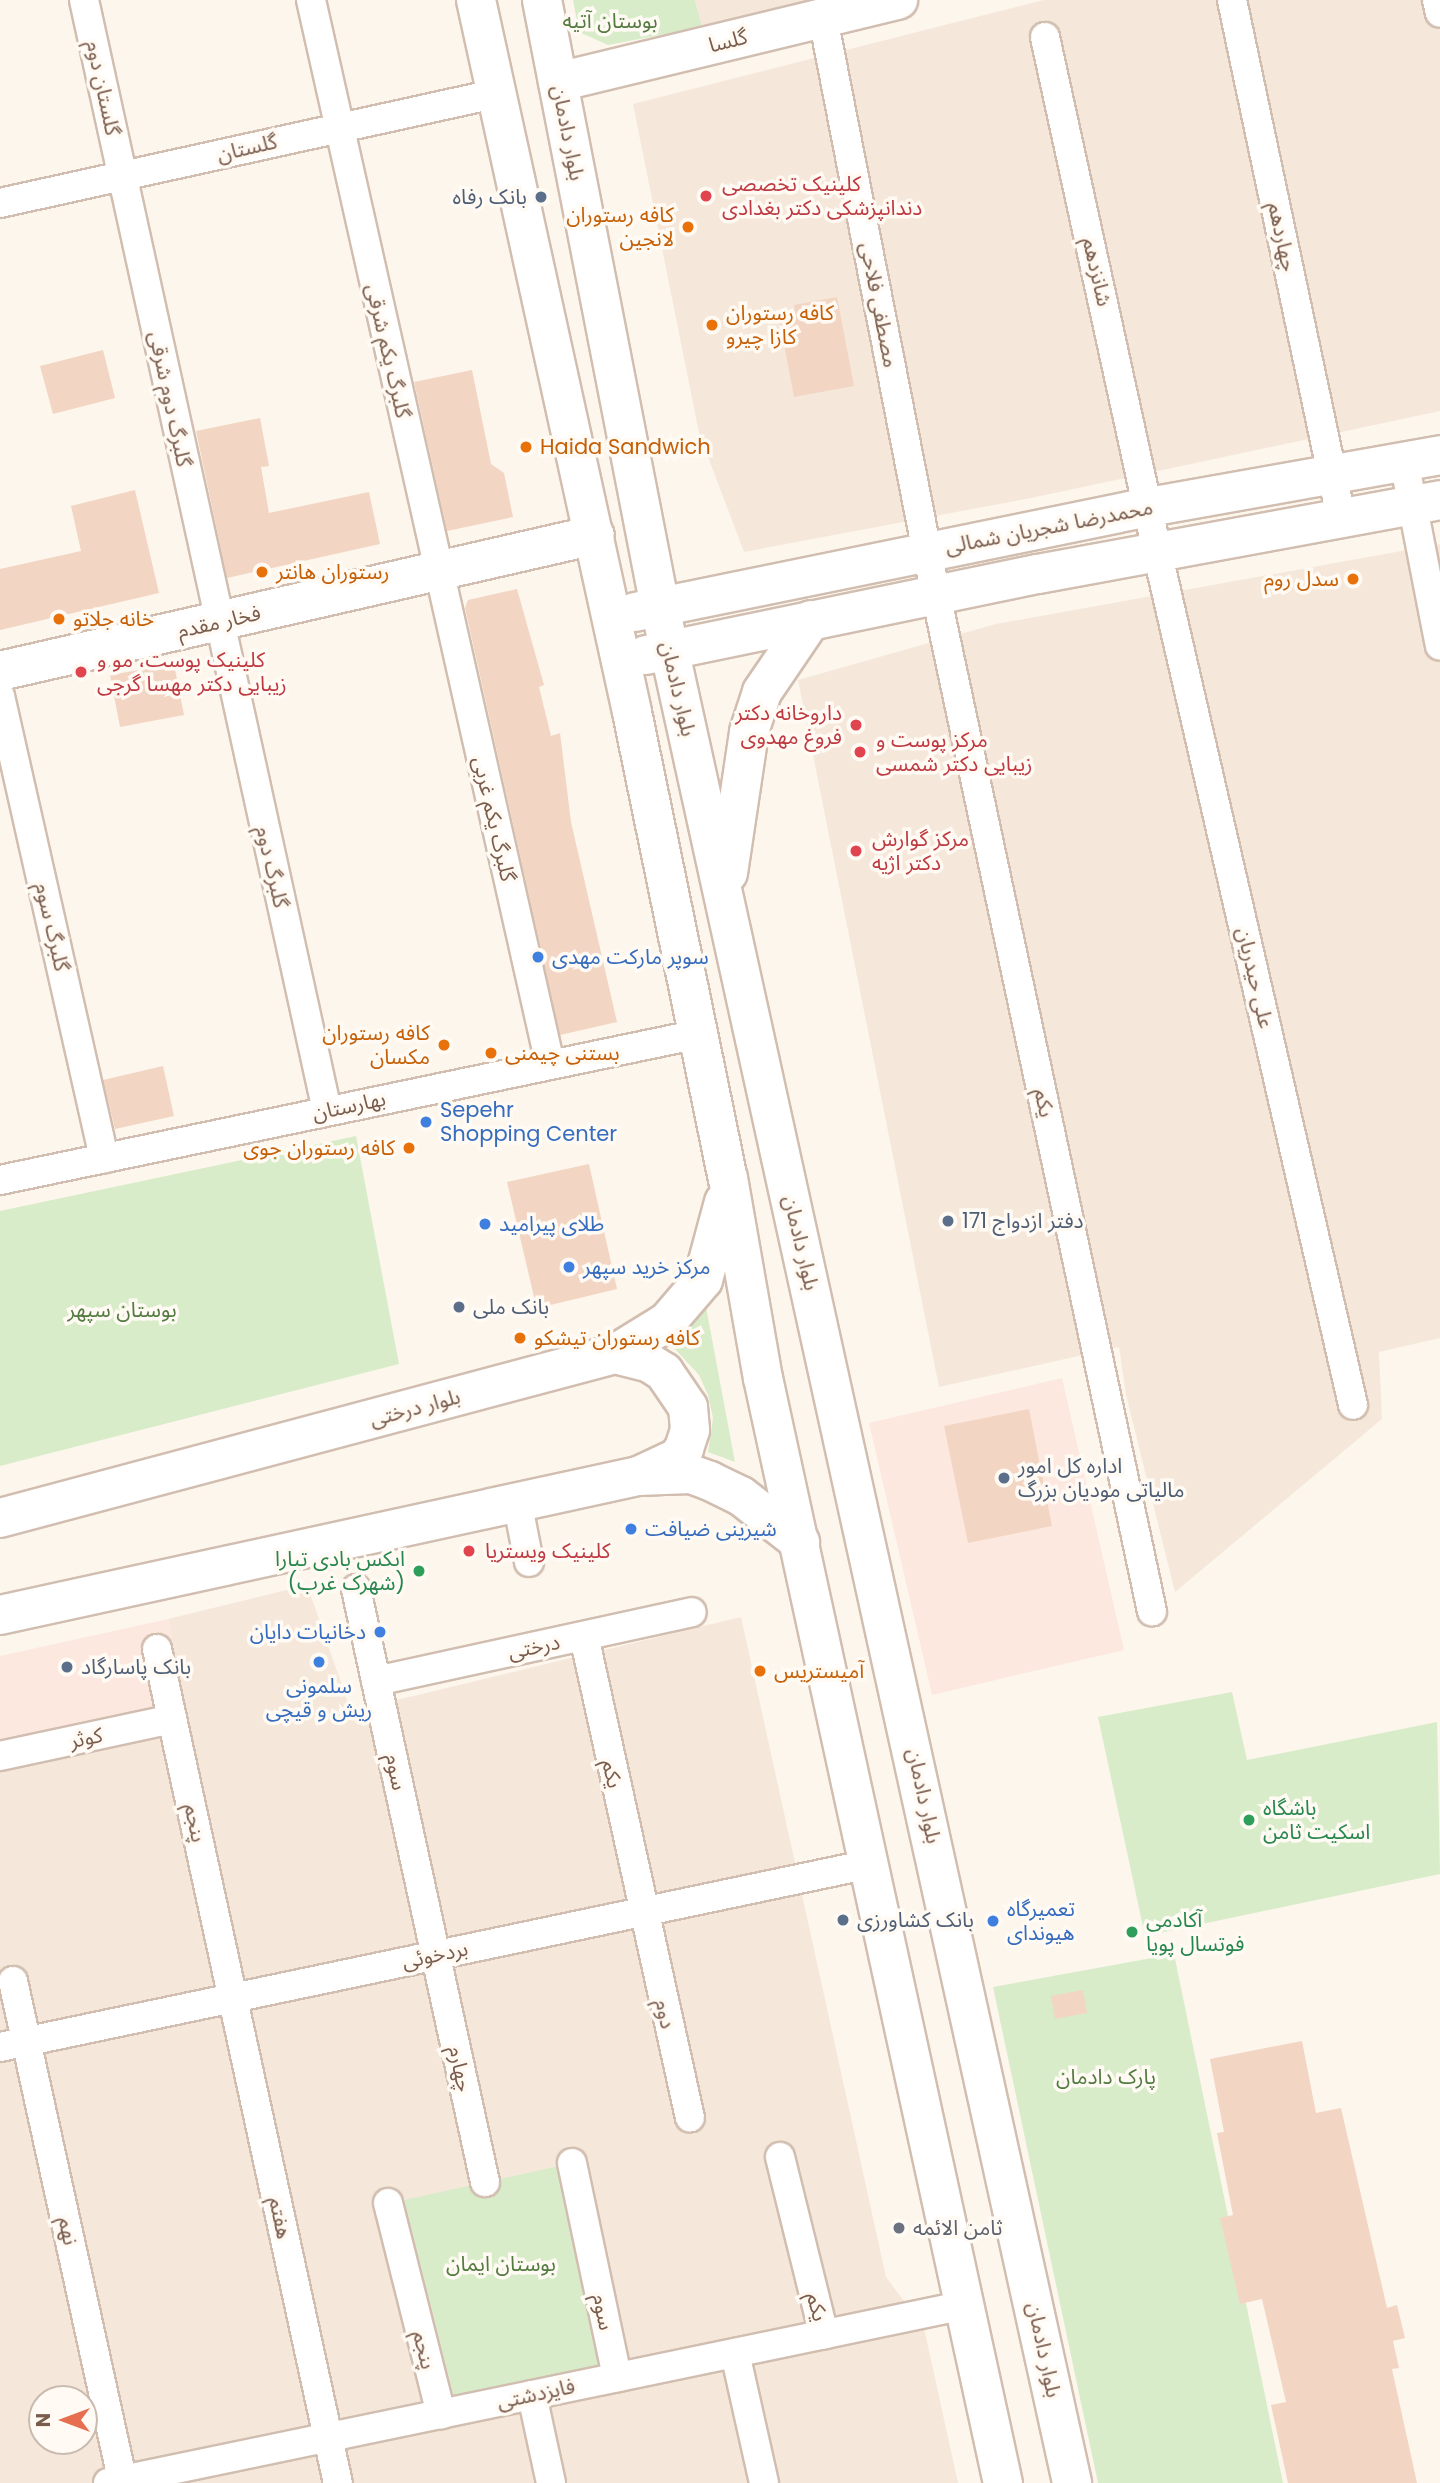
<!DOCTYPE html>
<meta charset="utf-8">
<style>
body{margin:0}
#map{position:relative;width:1440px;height:2483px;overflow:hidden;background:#fdf6ec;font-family:Poppins,"Noto Sans Arabic",sans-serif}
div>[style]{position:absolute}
.residential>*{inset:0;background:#f5e8da}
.commercial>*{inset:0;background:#fde8e0}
.green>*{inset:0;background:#d8ecc9}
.building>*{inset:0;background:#f3d5c3}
.roads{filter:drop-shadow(2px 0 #d1beb0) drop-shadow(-2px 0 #d1beb0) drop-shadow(0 2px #d1beb0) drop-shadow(0 -2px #d1beb0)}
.street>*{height:28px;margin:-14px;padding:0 14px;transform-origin:14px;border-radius:14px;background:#fff}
.secondary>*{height:38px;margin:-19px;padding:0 19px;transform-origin:19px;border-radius:19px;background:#fff}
.dots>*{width:19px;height:19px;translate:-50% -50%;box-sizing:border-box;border:4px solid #fffaf3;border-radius:50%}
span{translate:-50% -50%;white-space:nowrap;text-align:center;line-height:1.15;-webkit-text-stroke:7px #fffaf3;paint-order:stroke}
.park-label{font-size:21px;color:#537a41}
.street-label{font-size:21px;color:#7a5c4d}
.health-label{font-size:21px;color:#be3a42}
.left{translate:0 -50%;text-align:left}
.right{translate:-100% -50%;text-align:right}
.service-label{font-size:21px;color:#4e5e75}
.food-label{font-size:21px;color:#c56008}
.shop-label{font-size:21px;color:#366cbe}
.leisure-label{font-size:21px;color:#27864d}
.worship-label{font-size:21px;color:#5b616d}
.north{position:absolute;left:28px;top:2385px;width:70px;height:70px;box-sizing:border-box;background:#fffaf3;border:2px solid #cabbb1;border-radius:50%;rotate:270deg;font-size:19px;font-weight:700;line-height:28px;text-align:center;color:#7a5c4d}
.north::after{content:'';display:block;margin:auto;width:24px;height:32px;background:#e76f51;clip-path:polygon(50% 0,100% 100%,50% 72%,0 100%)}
</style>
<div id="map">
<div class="residential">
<div style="clip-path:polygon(695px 0,829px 0,702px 27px)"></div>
<div style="clip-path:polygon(1044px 0,1440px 0,1440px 411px,1031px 498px,744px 552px,699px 433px,633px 104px)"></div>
<div style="clip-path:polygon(1440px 544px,1440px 1338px,1379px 1352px,1382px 1419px,1175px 1592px,1126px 1395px,1119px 1347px,939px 1387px,798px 680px,996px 624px)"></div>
<div style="clip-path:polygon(evenodd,307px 1585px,351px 1711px,741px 1617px,886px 2277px,924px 2328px,958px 2483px,0 2483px,0 1771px,189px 1729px,168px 1619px,307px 1585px,42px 2399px,84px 2399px,84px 2441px,42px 2441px,42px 2399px)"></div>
</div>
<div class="commercial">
<div style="clip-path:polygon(1062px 1378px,1124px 1650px,932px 1695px,869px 1423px)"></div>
<div style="clip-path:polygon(168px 1619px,190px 1729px,0 1771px,0 1656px)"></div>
</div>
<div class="green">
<div style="clip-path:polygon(573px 0,695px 0,702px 27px,608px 45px,579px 32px)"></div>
<div style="clip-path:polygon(356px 1136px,399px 1364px,0 1466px,0 1211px)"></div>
<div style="clip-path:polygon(706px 1307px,735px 1462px,708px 1452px,713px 1418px,708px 1395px,699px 1375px,673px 1347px)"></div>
<div style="clip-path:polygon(1232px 1692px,1247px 1760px,1437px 1722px,1440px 1874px,1145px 1936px,1098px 1717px)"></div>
<div style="clip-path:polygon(1174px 1954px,1283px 2483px,1098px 2483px,993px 1987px)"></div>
<div style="clip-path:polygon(559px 2166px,603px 2364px,454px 2397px,404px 2200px)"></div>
</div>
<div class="building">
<div style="clip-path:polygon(837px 297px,854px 386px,794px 397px,780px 323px,796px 320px,794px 305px)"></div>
<div style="clip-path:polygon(103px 350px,115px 398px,53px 414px,40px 366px)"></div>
<div style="clip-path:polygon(472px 370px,491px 464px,504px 473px,513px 517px,447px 531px,414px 382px)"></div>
<div style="clip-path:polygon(260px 418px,269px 466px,261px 467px,269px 513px,369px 492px,380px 544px,227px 578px,196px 431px)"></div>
<div style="clip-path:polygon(135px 490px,159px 593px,0 630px,0 569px,81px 551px,71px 506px)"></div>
<div style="clip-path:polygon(517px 589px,544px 685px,539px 687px,551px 736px,560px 733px,571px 822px,617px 1022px,560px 1035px,465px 608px,468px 600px)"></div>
<div style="clip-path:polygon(174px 664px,184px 715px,120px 727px,110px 675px)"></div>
<div style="clip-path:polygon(163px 1066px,174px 1116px,115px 1129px,103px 1080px)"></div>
<div style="clip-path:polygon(589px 1164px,617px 1289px,542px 1307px,535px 1301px,507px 1182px)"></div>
<div style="clip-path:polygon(1029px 1409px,1052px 1526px,968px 1543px,944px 1426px)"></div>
<div style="clip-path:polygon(1083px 1990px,1087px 2013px,1055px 2019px,1051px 1996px)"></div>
<div style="clip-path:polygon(1302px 2041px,1316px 2113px,1341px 2108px,1387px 2308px,1397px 2305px,1405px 2338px,1393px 2341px,1399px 2368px,1392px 2369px,1417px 2483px,1288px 2483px,1271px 2405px,1286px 2402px,1262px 2299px,1240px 2304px,1220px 2218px,1233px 2215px,1217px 2133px,1224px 2132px,1210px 2059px)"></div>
</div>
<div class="roads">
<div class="street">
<div style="left:84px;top:0;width:1137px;rotate:77.66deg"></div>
<div style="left:311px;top:0;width:1091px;rotate:77.34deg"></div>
<div style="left:1232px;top:0;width:528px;rotate:78.09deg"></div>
<div style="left:1437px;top:0;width:13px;rotate:77deg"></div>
<div style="left:823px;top:18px;width:544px;rotate:78.98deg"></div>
<div style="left:927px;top:552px;width:1083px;rotate:78.01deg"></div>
<div style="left:1045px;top:37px;width:526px;rotate:77.71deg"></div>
<div style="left:1157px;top:551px;width:876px;rotate:77.07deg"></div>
<div style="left:0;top:203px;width:506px;rotate:-12.44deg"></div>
<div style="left:1404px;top:461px;width:188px;rotate:79deg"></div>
<div style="left:0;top:696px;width:474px;rotate:77.3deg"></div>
<div style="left:0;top:1180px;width:714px;rotate:-11.8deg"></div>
<div style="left:518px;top:1506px;width:57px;rotate:78.9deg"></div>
<div style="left:356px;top:1589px;width:607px;rotate:77.73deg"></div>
<div style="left:584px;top:1636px;width:493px;rotate:77.6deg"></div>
<div style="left:157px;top:1649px;width:853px;rotate:77.76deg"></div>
<div style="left:376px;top:1681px;width:323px;rotate:-12.3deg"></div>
<div style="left:0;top:1756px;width:176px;rotate:-12.1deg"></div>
<div style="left:13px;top:1981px;width:514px;rotate:77.64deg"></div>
<div style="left:0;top:2047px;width:889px;rotate:-11.88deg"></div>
<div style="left:780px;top:2157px;width:183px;rotate:76.1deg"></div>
<div style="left:572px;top:2163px;width:219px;rotate:78.1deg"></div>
<div style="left:388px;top:2203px;width:218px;rotate:75.9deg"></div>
<div style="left:735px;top:2353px;width:133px;rotate:77.4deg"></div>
<div style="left:532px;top:2395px;width:90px;rotate:77.8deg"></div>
<div style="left:108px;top:2483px;width:875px;rotate:-11.73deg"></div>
</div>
<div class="secondary">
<div style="left:476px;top:0;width:729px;rotate:77.64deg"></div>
<div style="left:632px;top:712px;width:476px;rotate:78.4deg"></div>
<div style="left:728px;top:1178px;width:203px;rotate:80.1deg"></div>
<div style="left:763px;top:1378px;width:1131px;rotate:77.75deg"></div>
<div style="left:542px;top:0;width:618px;rotate:79deg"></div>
<div style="left:660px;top:607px;width:1921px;rotate:77.61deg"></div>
<div style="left:558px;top:82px;width:350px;rotate:-13.6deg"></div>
<div style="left:635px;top:612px;width:525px;rotate:-11.55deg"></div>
<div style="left:1149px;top:507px;width:296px;rotate:-10.1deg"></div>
<div style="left:646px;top:655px;width:400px;rotate:-11.7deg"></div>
<div style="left:1038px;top:574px;width:409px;rotate:-10.4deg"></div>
<div style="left:0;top:671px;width:610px;rotate:-12.88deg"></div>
<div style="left:728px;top:873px;width:143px;rotate:-81.5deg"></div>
<div style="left:749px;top:732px;width:42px;rotate:-72deg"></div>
<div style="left:762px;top:692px;width:87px;rotate:-55.8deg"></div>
<div style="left:615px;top:1354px;width:34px;rotate:14deg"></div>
<div style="left:648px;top:1362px;width:19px;rotate:32deg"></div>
<div style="left:664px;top:1372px;width:42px;rotate:55.6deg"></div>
<div style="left:688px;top:1407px;width:23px;rotate:85deg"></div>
<div style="left:690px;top:1430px;width:20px;rotate:108deg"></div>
<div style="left:684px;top:1449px;width:11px;rotate:128deg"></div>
<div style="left:677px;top:1458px;width:40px;rotate:155deg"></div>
<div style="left:0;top:1518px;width:636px;rotate:-14.93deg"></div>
<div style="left:615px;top:1354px;width:61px;rotate:-31.6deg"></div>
<div style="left:667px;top:1322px;width:55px;rotate:-49.4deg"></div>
<div style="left:703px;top:1280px;width:81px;rotate:-74.9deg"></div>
<div style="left:0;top:1615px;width:653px;rotate:-12.29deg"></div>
<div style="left:638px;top:1476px;width:53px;rotate:-2.2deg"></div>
<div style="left:691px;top:1474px;width:20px;rotate:20deg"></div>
<div style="left:710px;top:1481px;width:34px;rotate:26deg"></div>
<div style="left:741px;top:1496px;width:75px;rotate:37.9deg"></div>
</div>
</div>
<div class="dots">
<div style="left:706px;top:196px;background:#e0444e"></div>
<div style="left:541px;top:197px;background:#5c6f8a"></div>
<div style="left:688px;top:227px;background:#e8710a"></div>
<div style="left:712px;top:325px;background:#e8710a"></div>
<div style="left:526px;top:447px;background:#e8710a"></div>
<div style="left:262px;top:572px;background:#e8710a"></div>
<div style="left:1353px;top:579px;background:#e8710a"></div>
<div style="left:59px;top:619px;background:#e8710a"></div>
<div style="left:81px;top:672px;background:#e0444e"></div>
<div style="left:856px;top:725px;background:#e0444e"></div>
<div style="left:860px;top:752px;background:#e0444e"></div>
<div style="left:856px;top:851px;background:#e0444e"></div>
<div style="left:538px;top:957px;background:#3f7fe0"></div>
<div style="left:444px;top:1045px;background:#e8710a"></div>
<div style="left:491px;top:1053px;background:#e8710a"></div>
<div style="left:426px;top:1122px;background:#3f7fe0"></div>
<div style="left:409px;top:1148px;background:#e8710a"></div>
<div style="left:948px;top:1221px;background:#5c6f8a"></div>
<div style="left:485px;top:1224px;background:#3f7fe0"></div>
<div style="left:569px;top:1267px;background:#3f7fe0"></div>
<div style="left:459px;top:1307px;background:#5c6f8a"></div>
<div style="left:520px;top:1338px;background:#e8710a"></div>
<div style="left:1004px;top:1478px;background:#5c6f8a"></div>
<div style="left:631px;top:1529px;background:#3f7fe0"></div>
<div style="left:469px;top:1551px;background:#e0444e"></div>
<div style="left:419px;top:1571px;background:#2e9e5b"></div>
<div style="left:380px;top:1632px;background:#3f7fe0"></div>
<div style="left:319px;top:1662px;background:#3f7fe0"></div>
<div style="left:67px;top:1667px;background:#5c6f8a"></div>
<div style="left:760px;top:1671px;background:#e8710a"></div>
<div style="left:1249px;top:1820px;background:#2e9e5b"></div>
<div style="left:843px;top:1920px;background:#5c6f8a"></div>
<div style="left:993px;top:1921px;background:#3f7fe0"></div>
<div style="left:1132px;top:1932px;background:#2e9e5b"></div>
<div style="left:899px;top:2228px;background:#6b7280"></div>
</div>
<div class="park-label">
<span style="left:610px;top:21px">بوستان آتیه</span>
<span style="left:122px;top:1310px">بوستان سپهر</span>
<span style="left:1106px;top:2077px">پارک دادمان</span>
<span style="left:501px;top:2264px">بوستان ایمان</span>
</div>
<div class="street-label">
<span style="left:728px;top:41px;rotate:-14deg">گلسا</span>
<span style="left:103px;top:88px;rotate:78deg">گلستان دوم</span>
<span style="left:568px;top:133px;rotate:79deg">بلوار دادمان</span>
<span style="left:247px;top:148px;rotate:-13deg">گلستان</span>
<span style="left:1282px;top:237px;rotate:78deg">چهاردهم</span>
<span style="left:1097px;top:272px;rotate:77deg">شانزدهم</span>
<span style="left:879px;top:305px;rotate:79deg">مصطفی فلاحی</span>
<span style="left:388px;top:351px;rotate:77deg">گلبرگ یکم شرقی</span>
<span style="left:170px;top:399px;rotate:78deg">گلبرگ دوم شرقی</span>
<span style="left:1049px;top:527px;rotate:-11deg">محمدرضا شجریان شمالی</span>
<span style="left:219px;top:622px;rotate:-13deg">فخار مقدم</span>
<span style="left:678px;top:689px;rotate:77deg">بلوار دادمان</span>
<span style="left:494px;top:819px;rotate:77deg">گلبرگ یکم غربی</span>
<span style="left:272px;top:867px;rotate:77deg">گلبرگ دوم</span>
<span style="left:52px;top:927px;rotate:77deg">گلبرگ سوم</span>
<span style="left:1255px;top:978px;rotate:77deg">علی حیدریان</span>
<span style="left:1044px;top:1103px;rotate:78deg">یکم</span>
<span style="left:349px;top:1106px;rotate:-12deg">بهارستان</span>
<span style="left:801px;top:1243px;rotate:77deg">بلوار دادمان</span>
<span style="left:415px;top:1408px;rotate:-15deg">بلوار درختی</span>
<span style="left:534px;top:1647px;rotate:-12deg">درختی</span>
<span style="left:86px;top:1738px;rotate:-12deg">کوثر</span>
<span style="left:396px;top:1772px;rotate:78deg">سوم</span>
<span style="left:612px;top:1774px;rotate:78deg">یکم</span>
<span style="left:924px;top:1796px;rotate:78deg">بلوار دادمان</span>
<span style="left:195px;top:1823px;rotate:78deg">پنجم</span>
<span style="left:435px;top:1955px;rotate:-12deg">بردخوئی</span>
<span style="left:665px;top:2014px;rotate:77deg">دوم</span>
<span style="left:460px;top:2069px;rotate:78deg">چهارم</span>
<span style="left:280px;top:2218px;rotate:78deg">هفتم</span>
<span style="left:68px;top:2231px;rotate:78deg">نهم</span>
<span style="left:817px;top:2307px;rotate:76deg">یکم</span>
<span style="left:603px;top:2312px;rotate:78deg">سوم</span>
<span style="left:424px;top:2350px;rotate:76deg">پنجم</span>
<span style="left:1044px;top:2350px;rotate:78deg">بلوار دادمان</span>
<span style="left:536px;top:2394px;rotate:-12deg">فایزدشتی</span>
</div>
<div class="health-label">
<span class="left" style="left:722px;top:196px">کلینیک تخصصی<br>دندانپزشکی دکتر بغدادی</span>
<span class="left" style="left:97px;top:672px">کلینیک پوست، مو و<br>زیبایی دکتر مهسا گرجی</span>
<span class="right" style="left:842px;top:725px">داروخانه دکتر<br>فروغ مهدوی</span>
<span class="left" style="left:876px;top:752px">مرکز پوست و<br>زیبایی دکتر شمسی</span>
<span class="left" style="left:872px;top:851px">مرکز گوارش<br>دکتر اژیه</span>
<span class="left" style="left:485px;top:1551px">کلینیک ویستریا</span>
</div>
<div class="service-label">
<span class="right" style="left:527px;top:197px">بانک رفاه</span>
<span class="left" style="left:962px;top:1221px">دفتر ازدواج 171</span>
<span class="left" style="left:473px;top:1307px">بانک ملی</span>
<span class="left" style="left:1018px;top:1478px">اداره کل امور<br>مالیاتی مودیان بزرگ</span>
<span class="left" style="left:81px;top:1667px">بانک پاسارگاد</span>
<span class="left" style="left:857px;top:1920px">بانک کشاورزی</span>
</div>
<div class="food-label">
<span class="right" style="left:674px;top:227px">کافه رستوران<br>لانجین</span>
<span class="left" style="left:726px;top:325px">کافه رستوران<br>کازا چیرو</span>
<span class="left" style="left:540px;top:447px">Haida Sandwich</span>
<span class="left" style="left:276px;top:572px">رستوران هانتر</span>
<span class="right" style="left:1339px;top:579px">سدل روم</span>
<span class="left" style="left:73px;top:619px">خانه جلاتو</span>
<span class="right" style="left:430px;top:1045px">کافه رستوران<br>مکسان</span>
<span class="left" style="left:505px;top:1053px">بستنی چیمنی</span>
<span class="right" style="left:395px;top:1148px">کافه رستوران جوی</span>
<span class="left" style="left:534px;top:1338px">کافه رستوران تیشکو</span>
<span class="left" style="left:774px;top:1671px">آمیستریس</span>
</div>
<div class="shop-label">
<span class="left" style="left:552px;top:957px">سوپر مارکت مهدی</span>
<span class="left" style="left:440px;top:1122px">Sepehr<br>Shopping Center</span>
<span class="left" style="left:499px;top:1224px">طلای پیرامید</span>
<span class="left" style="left:583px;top:1267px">مرکز خرید سپهر</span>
<span class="left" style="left:645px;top:1529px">شیرینی ضیافت</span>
<span class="right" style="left:366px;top:1632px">دخانیات دایان</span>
<span style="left:319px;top:1698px">سلمونی<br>ریش و قیچی</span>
<span class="left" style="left:1007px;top:1921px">تعمیرگاه<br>هیوندای</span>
</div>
<div class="leisure-label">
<span class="right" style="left:405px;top:1571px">ایکس بادی تیارا<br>(شهرک غرب)</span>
<span class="left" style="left:1263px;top:1820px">باشگاه<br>اسکیت ثامن</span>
<span class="left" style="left:1146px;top:1932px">آکادمی<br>فوتسال پویا</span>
</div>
<div class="worship-label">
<span class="left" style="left:913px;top:2228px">ثامن الائمه</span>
</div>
<div class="north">N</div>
</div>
